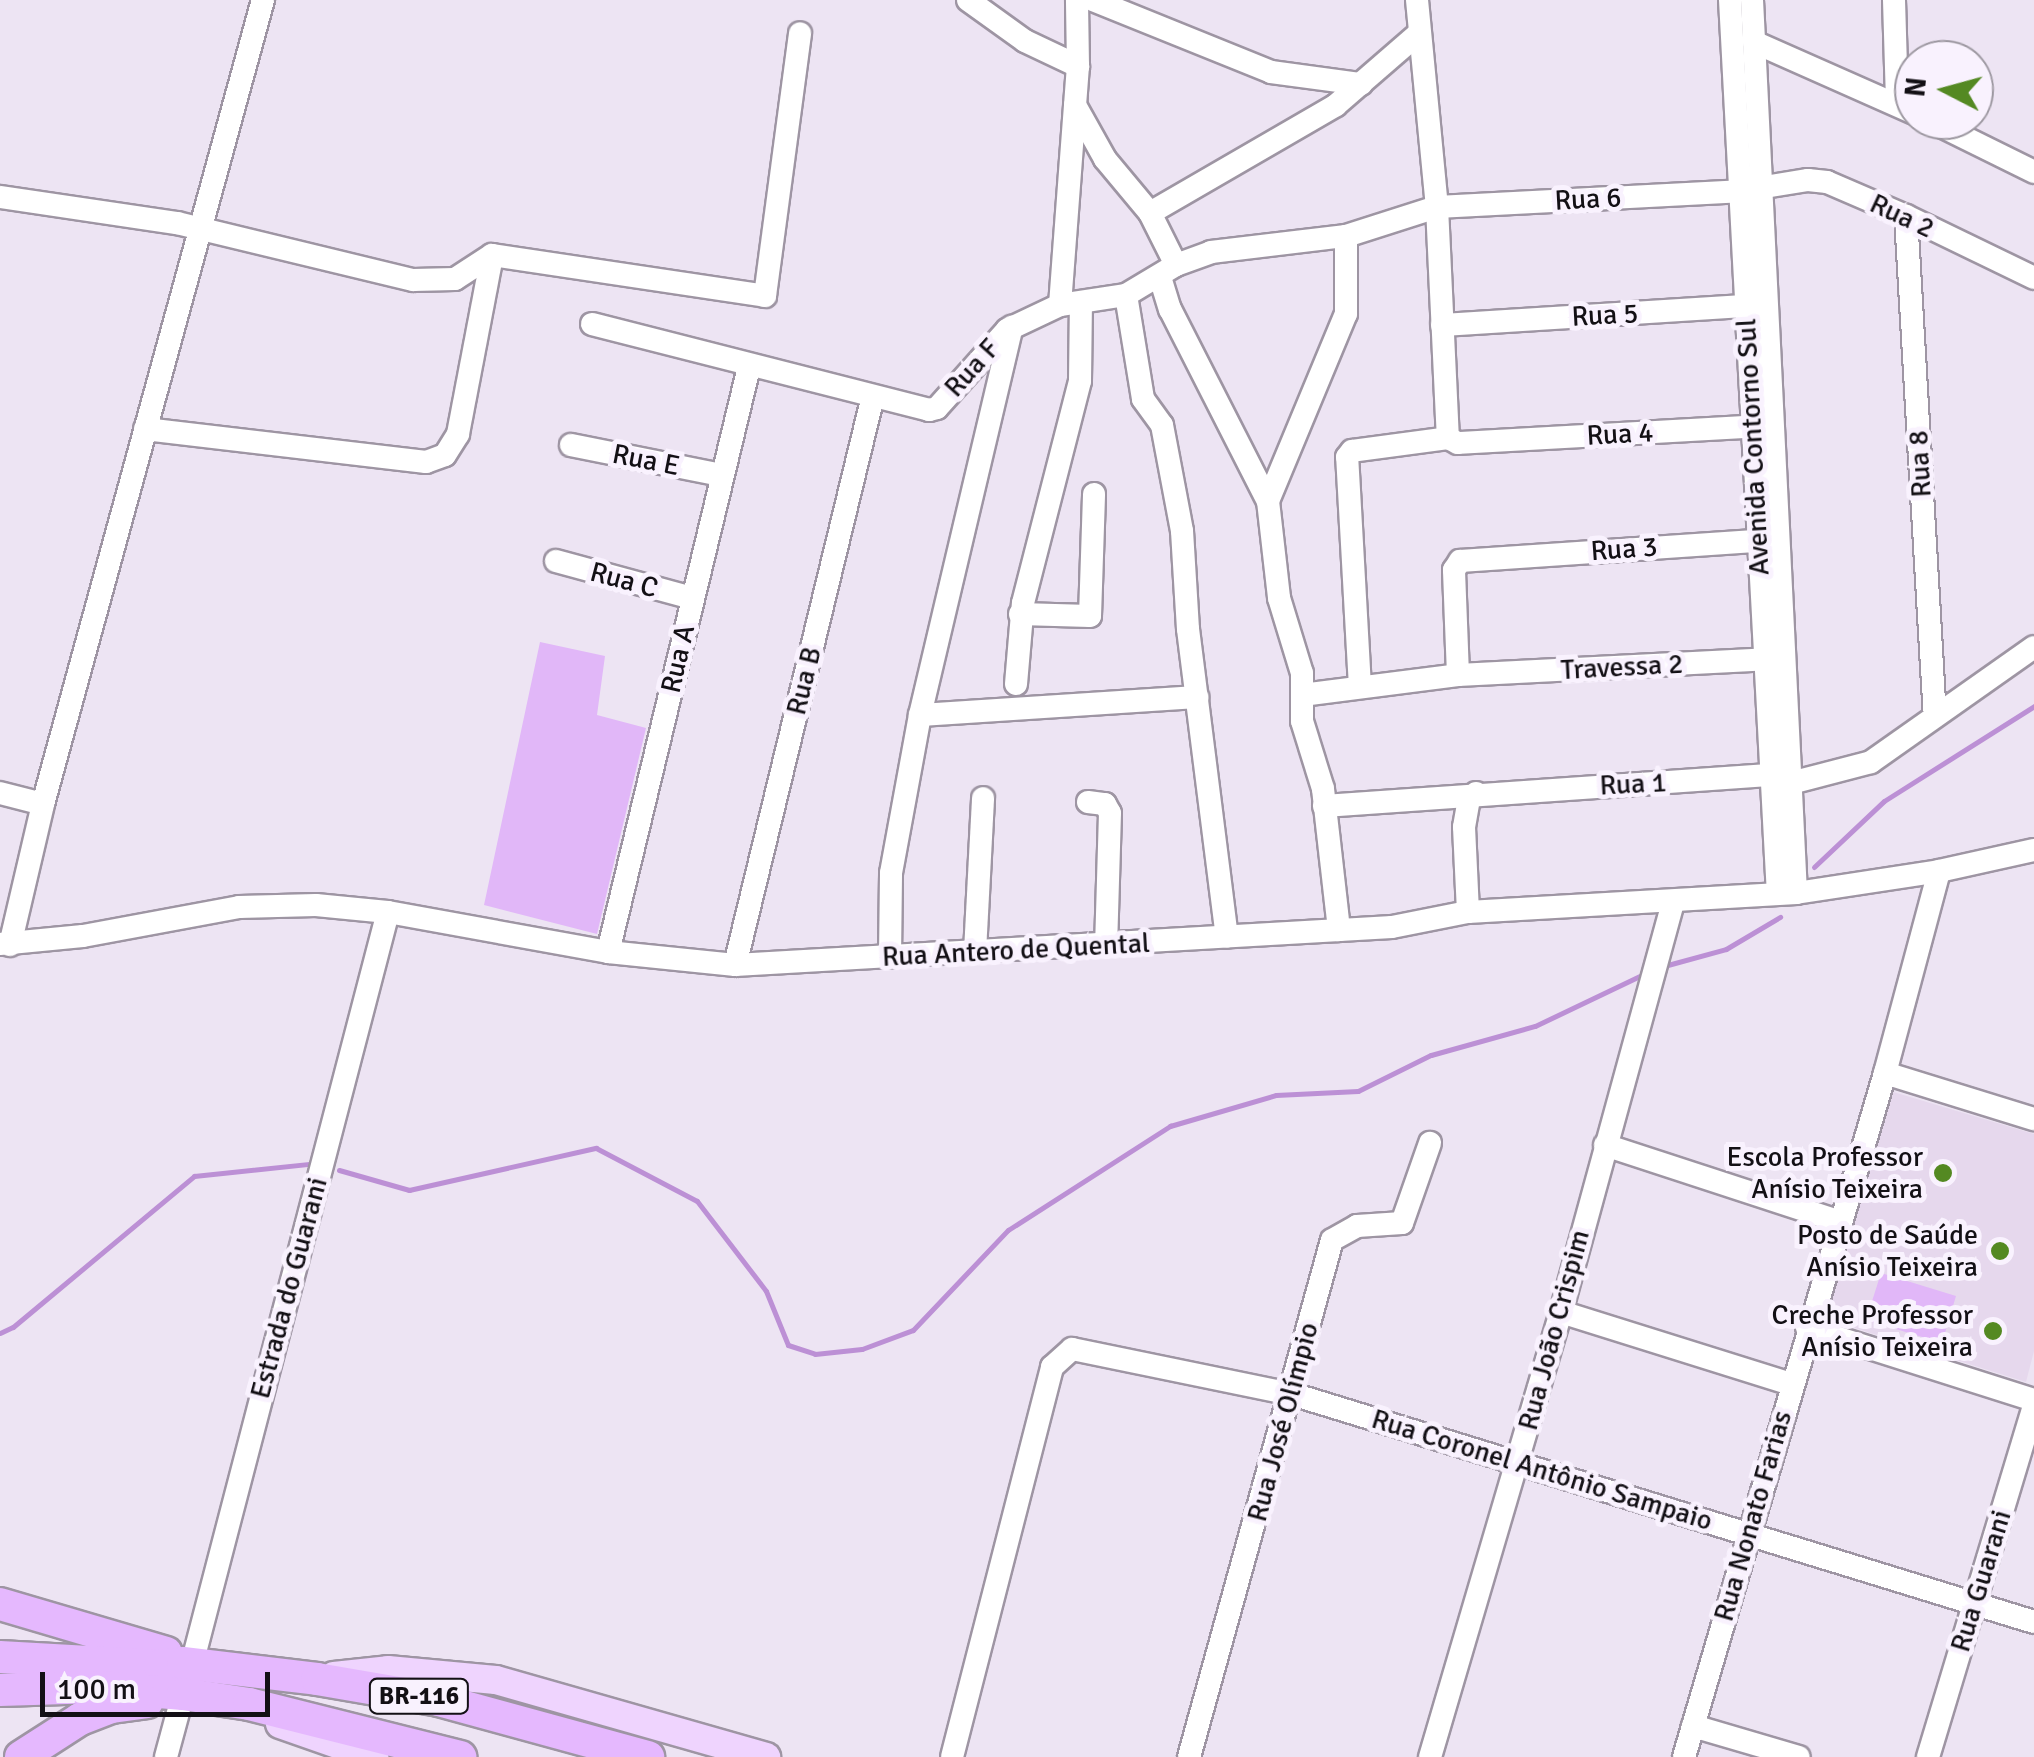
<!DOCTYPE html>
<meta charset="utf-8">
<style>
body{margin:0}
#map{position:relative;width:2034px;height:1757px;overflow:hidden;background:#ede4f3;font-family:Signika,sans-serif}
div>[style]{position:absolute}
.built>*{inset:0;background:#e6d8ed}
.green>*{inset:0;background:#e1b7f8}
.stream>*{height:5px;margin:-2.5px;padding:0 2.5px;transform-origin:2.5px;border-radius:2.5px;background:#bc90d5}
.roads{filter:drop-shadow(2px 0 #9e95a3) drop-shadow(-2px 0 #9e95a3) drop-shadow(0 2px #9e95a3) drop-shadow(0 -2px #9e95a3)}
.minor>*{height:22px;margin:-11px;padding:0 11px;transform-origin:11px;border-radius:11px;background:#fff}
.major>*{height:28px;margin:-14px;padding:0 14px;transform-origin:14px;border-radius:14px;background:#efd4fe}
.highway>*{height:32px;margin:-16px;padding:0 16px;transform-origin:16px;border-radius:16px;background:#e5b8fe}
.dots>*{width:28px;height:28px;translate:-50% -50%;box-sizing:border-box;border:5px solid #f9f2fe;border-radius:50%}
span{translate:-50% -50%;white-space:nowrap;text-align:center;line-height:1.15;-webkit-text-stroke:10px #f9f2fe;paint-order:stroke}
.shield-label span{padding:2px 8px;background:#f9f2fe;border:2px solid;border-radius:8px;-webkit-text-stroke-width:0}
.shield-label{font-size:25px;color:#131015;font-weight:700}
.street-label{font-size:28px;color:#131015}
.poi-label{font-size:28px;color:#131015}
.right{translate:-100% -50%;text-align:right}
.north{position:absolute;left:1894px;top:40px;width:100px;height:100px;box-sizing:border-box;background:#f9f2fe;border:2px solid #9d98a1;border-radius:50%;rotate:276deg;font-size:28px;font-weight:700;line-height:40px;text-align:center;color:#131015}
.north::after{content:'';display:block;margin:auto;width:35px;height:45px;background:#548922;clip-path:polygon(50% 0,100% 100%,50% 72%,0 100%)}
.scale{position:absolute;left:40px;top:1672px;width:230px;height:45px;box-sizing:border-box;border:5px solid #131015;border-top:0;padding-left:12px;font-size:30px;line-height:35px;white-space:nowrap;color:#131015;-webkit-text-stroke:8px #f9f2fe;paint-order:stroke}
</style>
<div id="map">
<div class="built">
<div style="clip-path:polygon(1890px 1091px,2034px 1134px,2034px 1351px,2026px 1382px,1823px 1318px)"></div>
</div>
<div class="green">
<div style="clip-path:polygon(540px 642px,605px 656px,597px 715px,646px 728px,597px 934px,484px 905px)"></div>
<div style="clip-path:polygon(1881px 1273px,1956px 1296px,1942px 1343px,1866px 1320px)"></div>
</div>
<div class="stream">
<div style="left:1814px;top:867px;width:96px;rotate:-43.3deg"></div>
<div style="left:1884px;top:801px;width:178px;rotate:-32.3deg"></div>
<div style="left:1664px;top:966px;width:64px;rotate:-15.3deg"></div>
<div style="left:1726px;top:949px;width:63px;rotate:-30.7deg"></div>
<div style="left:339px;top:1170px;width:73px;rotate:15.9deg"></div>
<div style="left:409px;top:1190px;width:192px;rotate:-12.7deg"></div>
<div style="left:596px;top:1148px;width:114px;rotate:27.7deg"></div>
<div style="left:697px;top:1201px;width:113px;rotate:52.5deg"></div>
<div style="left:766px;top:1291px;width:58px;rotate:67.8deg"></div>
<div style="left:788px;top:1345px;width:28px;rotate:18deg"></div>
<div style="left:815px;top:1354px;width:47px;rotate:-6.1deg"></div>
<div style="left:862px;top:1349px;width:54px;rotate:-20.4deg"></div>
<div style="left:913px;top:1330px;width:138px;rotate:-46.5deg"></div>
<div style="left:1008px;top:1230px;width:193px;rotate:-32.7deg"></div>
<div style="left:1170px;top:1126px;width:110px;rotate:-16.3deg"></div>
<div style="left:1276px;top:1095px;width:82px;rotate:-2.8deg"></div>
<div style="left:1358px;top:1091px;width:81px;rotate:-26.3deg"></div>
<div style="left:1431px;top:1055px;width:108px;rotate:-15.6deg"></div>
<div style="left:1535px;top:1026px;width:116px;rotate:-25.5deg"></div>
<div style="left:0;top:1333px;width:14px;rotate:-25deg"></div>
<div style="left:13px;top:1327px;width:236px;rotate:-39.8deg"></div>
<div style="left:194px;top:1176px;width:116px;rotate:-6deg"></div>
</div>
<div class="roads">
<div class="minor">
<div style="left:968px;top:0;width:70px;rotate:35.7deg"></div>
<div style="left:1025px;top:41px;width:59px;rotate:25.3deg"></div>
<div style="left:1093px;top:0;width:192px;rotate:22deg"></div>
<div style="left:1271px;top:72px;width:91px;rotate:7.6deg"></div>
<div style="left:1417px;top:0;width:208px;rotate:84.5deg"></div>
<div style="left:1437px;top:207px;width:231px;rotate:87.3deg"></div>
<div style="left:1448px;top:438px;width:11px;rotate:27deg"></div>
<div style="left:1458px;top:443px;width:307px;rotate:-3.2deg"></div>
<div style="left:1730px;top:0;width:895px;rotate:86.93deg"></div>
<div style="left:1752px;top:0;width:894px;rotate:87.18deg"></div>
<div style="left:1894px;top:0;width:104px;rotate:88.3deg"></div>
<div style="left:1754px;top:42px;width:175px;rotate:23.9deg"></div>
<div style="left:1075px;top:105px;width:62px;rotate:60.9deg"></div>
<div style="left:1105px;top:159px;width:70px;rotate:50.2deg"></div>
<div style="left:1150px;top:213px;width:58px;rotate:63.4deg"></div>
<div style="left:1929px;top:120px;width:117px;rotate:26.3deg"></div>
<div style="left:0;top:197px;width:179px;rotate:8.4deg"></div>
<div style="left:177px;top:223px;width:243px;rotate:13.6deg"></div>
<div style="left:413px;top:280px;width:42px;rotate:-1.4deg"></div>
<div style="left:455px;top:279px;width:44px;rotate:-33deg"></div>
<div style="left:492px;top:255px;width:276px;rotate:8.5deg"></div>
<div style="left:765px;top:296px;width:265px;rotate:-82.4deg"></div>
<div style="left:1150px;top:213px;width:215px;rotate:-30.1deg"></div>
<div style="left:1336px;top:105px;width:110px;rotate:-40.9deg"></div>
<div style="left:1906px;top:216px;width:498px;rotate:86.7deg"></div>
<div style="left:1160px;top:277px;width:34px;rotate:73deg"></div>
<div style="left:1170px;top:309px;width:216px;rotate:63deg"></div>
<div style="left:1268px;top:501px;width:98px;rotate:83.5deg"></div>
<div style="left:1279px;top:598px;width:78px;rotate:73deg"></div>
<div style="left:1302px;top:673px;width:48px;rotate:90deg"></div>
<div style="left:1302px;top:721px;width:71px;rotate:72.8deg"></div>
<div style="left:1323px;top:789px;width:142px;rotate:83.5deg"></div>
<div style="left:1126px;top:295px;width:105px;rotate:80.7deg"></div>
<div style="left:1143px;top:399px;width:32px;rotate:54deg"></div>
<div style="left:1162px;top:425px;width:108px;rotate:79.3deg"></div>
<div style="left:1182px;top:531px;width:98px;rotate:86.5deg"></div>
<div style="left:1188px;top:629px;width:310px;rotate:82.8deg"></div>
<div style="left:1060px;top:305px;width:240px;rotate:-85.7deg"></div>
<div style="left:1078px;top:66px;width:66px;rotate:-90.9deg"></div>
<div style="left:592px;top:324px;width:348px;rotate:14.3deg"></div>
<div style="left:929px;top:410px;width:8px;rotate:-14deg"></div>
<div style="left:937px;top:408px;width:105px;rotate:-48.1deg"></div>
<div style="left:1007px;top:330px;width:59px;rotate:-25.3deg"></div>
<div style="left:1060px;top:305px;width:67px;rotate:-8.6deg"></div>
<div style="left:1126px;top:295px;width:58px;rotate:-31deg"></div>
<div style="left:1176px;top:265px;width:37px;rotate:-20deg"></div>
<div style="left:1211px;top:252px;width:136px;rotate:-6.8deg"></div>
<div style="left:1346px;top:236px;width:96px;rotate:-17.7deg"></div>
<div style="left:1437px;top:207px;width:303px;rotate:-3deg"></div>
<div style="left:1740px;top:191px;width:69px;rotate:-9.2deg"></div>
<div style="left:1808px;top:180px;width:19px;rotate:6deg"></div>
<div style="left:1827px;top:182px;width:86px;rotate:23.3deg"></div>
<div style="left:1906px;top:216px;width:142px;rotate:25.8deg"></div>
<div style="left:1442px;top:325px;width:319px;rotate:-3.6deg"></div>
<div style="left:145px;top:429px;width:283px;rotate:6.7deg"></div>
<div style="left:426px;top:462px;width:20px;rotate:-20deg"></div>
<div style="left:445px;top:455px;width:25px;rotate:-58deg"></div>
<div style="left:458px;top:434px;width:182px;rotate:-79.2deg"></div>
<div style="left:571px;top:445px;width:153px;rotate:11.3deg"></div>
<div style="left:1268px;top:501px;width:203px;rotate:-67.4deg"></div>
<div style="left:1346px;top:314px;width:78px;rotate:-90deg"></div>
<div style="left:556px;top:561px;width:141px;rotate:15.2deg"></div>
<div style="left:1020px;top:614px;width:70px;rotate:1.6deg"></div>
<div style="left:1090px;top:616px;width:122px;rotate:-88.1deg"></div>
<div style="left:1458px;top:675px;width:105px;rotate:-92.2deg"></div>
<div style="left:1454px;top:570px;width:11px;rotate:-56deg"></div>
<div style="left:1460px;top:561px;width:310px;rotate:-3.9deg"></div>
<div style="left:1016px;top:684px;width:81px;rotate:-85.1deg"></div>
<div style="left:1023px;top:603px;width:229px;rotate:-75.6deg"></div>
<div style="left:1080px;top:381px;width:77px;rotate:-89.3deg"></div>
<div style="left:1360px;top:687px;width:230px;rotate:-93.2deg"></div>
<div style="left:1347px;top:457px;width:8px;rotate:-50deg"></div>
<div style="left:1352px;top:451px;width:97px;rotate:-7.7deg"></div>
<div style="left:1302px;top:695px;width:157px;rotate:-7.3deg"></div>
<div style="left:1458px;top:675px;width:319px;rotate:-2.9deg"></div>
<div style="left:920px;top:715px;width:278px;rotate:-3.7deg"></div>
<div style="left:1779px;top:786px;width:95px;rotate:-14.6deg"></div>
<div style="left:1871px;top:762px;width:199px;rotate:-35.2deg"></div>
<div style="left:0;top:793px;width:44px;rotate:14.3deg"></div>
<div style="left:1088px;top:802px;width:17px;rotate:7deg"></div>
<div style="left:1105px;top:804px;width:10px;rotate:61deg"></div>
<div style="left:1110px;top:813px;width:132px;rotate:91.7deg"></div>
<div style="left:1324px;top:806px;width:460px;rotate:-4deg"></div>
<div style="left:1468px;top:912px;width:85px;rotate:-92.7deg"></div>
<div style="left:1464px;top:827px;width:27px;rotate:-80deg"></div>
<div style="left:1469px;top:800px;width:10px;rotate:-45deg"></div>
<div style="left:0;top:944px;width:83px;rotate:-5.5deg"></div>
<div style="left:83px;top:936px;width:159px;rotate:-10.5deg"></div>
<div style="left:239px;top:907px;width:77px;rotate:-1.5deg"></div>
<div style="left:316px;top:905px;width:72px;rotate:5.6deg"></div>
<div style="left:388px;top:912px;width:224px;rotate:10.3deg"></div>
<div style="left:608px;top:952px;width:128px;rotate:5.8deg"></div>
<div style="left:735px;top:965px;width:658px;rotate:-3.31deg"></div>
<div style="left:1392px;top:927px;width:77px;rotate:-11.2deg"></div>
<div style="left:1468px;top:912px;width:329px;rotate:-3.3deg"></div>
<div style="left:1796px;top:893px;width:145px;rotate:-8.7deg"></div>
<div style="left:1939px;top:871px;width:97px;rotate:-12.5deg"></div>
<div style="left:10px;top:945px;width:145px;rotate:-76.8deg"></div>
<div style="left:43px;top:804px;width:834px;rotate:-74.7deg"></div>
<div style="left:608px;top:952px;width:602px;rotate:-76.45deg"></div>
<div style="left:975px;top:952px;width:154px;rotate:-87deg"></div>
<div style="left:890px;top:957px;width:84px;rotate:-89.3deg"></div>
<div style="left:891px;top:873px;width:161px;rotate:-79.6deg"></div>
<div style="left:920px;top:715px;width:399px;rotate:-76.7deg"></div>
<div style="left:735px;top:965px;width:585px;rotate:-76.37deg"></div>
<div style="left:1885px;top:1073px;width:156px;rotate:17.2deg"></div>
<div style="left:1605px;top:1145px;width:245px;rotate:18.1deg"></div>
<div style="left:1561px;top:1312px;width:241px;rotate:17.4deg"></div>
<div style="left:1807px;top:1328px;width:238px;rotate:17.6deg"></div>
<div style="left:192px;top:1664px;width:777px;rotate:-75.39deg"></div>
<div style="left:1693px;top:1726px;width:110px;rotate:16.3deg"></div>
<div style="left:166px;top:1757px;width:65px;rotate:-74.9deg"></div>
<div style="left:952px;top:1757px;width:403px;rotate:-75.6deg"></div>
<div style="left:1052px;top:1367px;width:27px;rotate:-42deg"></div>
<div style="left:1072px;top:1349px;width:225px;rotate:11.6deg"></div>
<div style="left:1292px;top:1394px;width:776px;rotate:17.08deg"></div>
<div style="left:1189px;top:1757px;width:536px;rotate:-74.54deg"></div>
<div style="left:1332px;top:1240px;width:29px;rotate:-29deg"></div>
<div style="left:1357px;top:1226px;width:45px;rotate:-3.8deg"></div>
<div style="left:1402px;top:1223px;width:85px;rotate:-70.7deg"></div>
<div style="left:1430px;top:1757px;width:464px;rotate:-73.6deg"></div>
<div style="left:1561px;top:1312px;width:425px;rotate:-74.7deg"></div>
<div style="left:1684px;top:1757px;width:713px;rotate:-73.62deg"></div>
<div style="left:1885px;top:1073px;width:209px;rotate:-75deg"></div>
<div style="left:1928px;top:1757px;width:368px;rotate:-73.2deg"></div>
</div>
<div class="major">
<div style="left:334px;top:1676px;width:54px;rotate:-6.3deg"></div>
<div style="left:388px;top:1670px;width:108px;rotate:5.3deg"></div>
<div style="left:496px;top:1680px;width:281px;rotate:15.9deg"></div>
<div style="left:280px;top:1724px;width:100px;rotate:19.3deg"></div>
</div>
<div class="highway">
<div style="left:0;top:1604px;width:173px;rotate:16.4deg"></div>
<div style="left:0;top:1657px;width:160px;rotate:3.2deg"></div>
<div style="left:160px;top:1666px;width:23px;rotate:-7deg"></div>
<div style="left:183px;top:1663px;width:135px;rotate:6.8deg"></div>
<div style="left:317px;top:1679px;width:124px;rotate:9.8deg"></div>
<div style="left:439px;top:1700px;width:217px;rotate:15.3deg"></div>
<div style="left:0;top:1690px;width:99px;rotate:-1.7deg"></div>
<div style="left:99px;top:1687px;width:84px;rotate:4.8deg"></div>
<div style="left:183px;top:1694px;width:67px;rotate:8.6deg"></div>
<div style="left:249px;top:1704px;width:218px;rotate:14.1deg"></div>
<div style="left:21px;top:1757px;width:70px;rotate:-32.8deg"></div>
<div style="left:80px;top:1719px;width:34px;rotate:-21deg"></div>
<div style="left:112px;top:1707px;width:35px;rotate:-8deg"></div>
</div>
</div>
<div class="dots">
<div style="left:1943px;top:1173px;background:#548922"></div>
<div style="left:2000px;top:1251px;background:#548922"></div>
<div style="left:1993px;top:1331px;background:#548922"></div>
</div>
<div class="shield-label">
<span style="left:419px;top:1696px">BR-116</span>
</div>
<div class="street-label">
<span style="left:1588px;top:199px;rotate:-3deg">Rua 6</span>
<span style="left:1902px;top:216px;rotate:25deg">Rua 2</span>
<span style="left:1605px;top:315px;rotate:-3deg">Rua 5</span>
<span style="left:972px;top:368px;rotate:-48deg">Rua F</span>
<span style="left:1620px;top:434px;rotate:-3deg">Rua 4</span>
<span style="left:1753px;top:447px;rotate:-93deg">Avenida Contorno Sul</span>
<span style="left:646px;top:460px;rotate:11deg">Rua E</span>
<span style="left:1920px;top:464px;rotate:-93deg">Rua 8</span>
<span style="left:1624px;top:549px;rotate:-4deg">Rua 3</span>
<span style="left:624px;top:580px;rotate:15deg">Rua C</span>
<span style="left:678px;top:659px;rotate:-77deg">Rua A</span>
<span style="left:1622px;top:667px;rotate:-3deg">Travessa 2</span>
<span style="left:804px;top:681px;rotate:-76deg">Rua B</span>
<span style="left:1633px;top:784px;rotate:-3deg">Rua 1</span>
<span style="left:1016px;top:950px;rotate:-3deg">Rua Antero de Quental</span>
<span style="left:289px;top:1288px;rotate:-75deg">Estrada do Guarani</span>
<span style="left:1554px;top:1330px;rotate:-75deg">Rua João Crispim</span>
<span style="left:1283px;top:1422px;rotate:-75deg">Rua José Olímpio</span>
<span style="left:1542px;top:1470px;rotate:17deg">Rua Coronel Antônio Sampaio</span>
<span style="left:1753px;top:1516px;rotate:-74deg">Rua Nonato Farias</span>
<span style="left:1981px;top:1581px;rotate:-73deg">Rua Guarani</span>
</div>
<div class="poi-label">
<span class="right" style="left:1923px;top:1173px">Escola Professor<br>Anísio Teixeira</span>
<span class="right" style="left:1978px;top:1251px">Posto de Saúde<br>Anísio Teixeira</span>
<span class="right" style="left:1973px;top:1331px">Creche Professor<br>Anísio Teixeira</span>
</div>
<div class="north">N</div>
<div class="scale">100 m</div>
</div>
